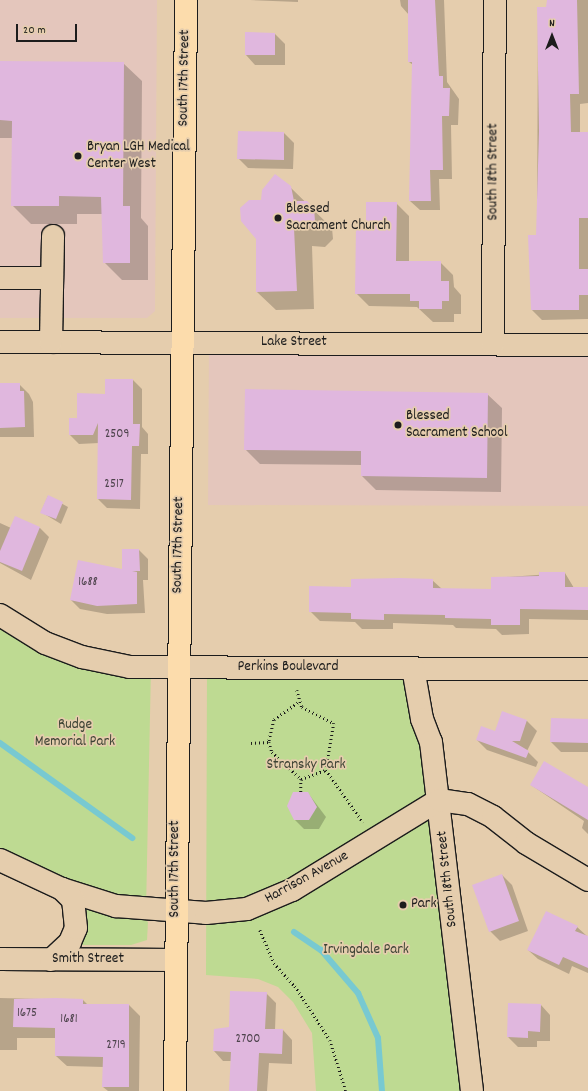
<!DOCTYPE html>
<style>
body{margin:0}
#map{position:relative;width:588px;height:1091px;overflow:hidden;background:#e5cdad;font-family:Dekko,sans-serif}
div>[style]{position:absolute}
.built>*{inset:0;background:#e4c6bc}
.green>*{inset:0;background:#beda92}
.shadow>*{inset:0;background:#0003}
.stream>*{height:6px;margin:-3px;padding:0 3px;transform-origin:3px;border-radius:3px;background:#78c9d1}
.building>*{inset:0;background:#e0b7de}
.path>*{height:2.5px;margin-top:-1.25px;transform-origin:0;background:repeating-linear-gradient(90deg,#1c1c1c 0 1px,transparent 0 4px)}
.roads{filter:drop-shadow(1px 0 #1c1c1c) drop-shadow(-1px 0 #1c1c1c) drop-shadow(0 1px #1c1c1c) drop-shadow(0 -1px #1c1c1c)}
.minor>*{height:22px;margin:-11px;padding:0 11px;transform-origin:11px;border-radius:11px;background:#e5cdad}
.major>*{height:22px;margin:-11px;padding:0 11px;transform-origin:11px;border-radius:11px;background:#fcdcac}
.dots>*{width:11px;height:11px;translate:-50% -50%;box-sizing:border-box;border:2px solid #e5cdad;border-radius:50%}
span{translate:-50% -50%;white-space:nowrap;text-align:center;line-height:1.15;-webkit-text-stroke:3.5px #e5cdad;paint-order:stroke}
.number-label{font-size:13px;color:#4d434c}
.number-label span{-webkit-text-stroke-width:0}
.street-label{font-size:15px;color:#1c1c1c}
.poi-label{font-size:15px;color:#1c1c1c}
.left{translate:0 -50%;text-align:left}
.park-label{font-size:15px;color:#3c4234}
.north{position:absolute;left:532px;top:16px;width:40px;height:40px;-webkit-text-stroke:3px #e5cdad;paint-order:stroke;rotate:0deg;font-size:11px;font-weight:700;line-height:16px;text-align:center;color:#1c1c1c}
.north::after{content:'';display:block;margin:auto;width:14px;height:18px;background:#1c1c1c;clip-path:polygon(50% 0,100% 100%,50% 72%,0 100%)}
.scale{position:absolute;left:16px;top:24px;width:61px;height:18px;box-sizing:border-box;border:2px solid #1c1c1c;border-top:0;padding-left:5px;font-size:12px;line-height:14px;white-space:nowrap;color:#1c1c1c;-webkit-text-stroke:3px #e5cdad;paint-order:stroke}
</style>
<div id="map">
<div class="built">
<div style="clip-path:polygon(0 0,157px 0,155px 311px,147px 318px,0 318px)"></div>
<div style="clip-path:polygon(209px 343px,588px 345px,588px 506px,208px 505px)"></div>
</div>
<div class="green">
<div style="clip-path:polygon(0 615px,45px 643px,151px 667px,146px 911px,0 860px)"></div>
<div style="clip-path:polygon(207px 668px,413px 668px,472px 1091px,316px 1091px,312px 1033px,293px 1002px,278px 987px,258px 979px,206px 975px)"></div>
<div style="clip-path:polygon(85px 906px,145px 920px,148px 922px,147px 940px,131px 945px,79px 945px)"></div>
</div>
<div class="shadow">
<div style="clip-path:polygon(250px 0,298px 0,298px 2px)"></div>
<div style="clip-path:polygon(400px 0,444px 0,447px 82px,459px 99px,458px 125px,451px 125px,452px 179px,439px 179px,440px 210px,420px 210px,410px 201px,413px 65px,409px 62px,409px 15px,401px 6px)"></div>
<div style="clip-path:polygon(548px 0,588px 0,588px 103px,580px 104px,580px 133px,588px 132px,588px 319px,542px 320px,532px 310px,537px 236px,538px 8px,547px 8px)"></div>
<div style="clip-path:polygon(246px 33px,275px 34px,285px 44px,285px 65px,255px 65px,246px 55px)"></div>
<div style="clip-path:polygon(0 62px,123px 63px,142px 81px,141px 218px,148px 226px,148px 280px,122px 280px,104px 262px,103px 214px,77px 214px,77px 224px,31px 224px,12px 205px,13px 138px,0 138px)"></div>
<div style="clip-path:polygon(284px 133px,294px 143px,293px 169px,248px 168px,238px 158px)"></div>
<div style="clip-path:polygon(290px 187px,332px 228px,333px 239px,325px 247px,312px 246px,314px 309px,276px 310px,257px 292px,262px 201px)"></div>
<div style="clip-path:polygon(396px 203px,409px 216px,409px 262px,440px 262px,453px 275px,454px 287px,461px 295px,461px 314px,454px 314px,454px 322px,433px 322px,417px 307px,369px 306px,356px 293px,367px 227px)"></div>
<div style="clip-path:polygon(133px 380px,142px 389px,142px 427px,148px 434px,148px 454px,141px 454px,140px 509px,107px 508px,98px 499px,99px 443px,79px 444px,70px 435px,78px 419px)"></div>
<div style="clip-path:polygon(0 384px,19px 384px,29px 394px,33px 402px,34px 437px,0 437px)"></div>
<div style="clip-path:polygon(487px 394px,502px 408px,501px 492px,376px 490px,362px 476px,362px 465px,260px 464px,245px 449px)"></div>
<div style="clip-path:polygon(48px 496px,68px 507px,61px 524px,41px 512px)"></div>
<div style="clip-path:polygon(15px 518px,40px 528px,49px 537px,31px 580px,0 563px,0 523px,11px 528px)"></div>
<div style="clip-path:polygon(139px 550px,148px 559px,148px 580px,143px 580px,145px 613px,107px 614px,80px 609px,71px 600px,123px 571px)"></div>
<div style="clip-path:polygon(565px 573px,574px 588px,588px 588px,588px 620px,529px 619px,529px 634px,502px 635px,496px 629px,456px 628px,453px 625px,393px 623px,393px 629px,362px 629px,355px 622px,320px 621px,310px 611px,352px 588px,432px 580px,442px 589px,492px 590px,492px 578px)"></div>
<div style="clip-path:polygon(503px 713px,527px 721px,537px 731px,527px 751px,538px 762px,536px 767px,487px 750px,477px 740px,496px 732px)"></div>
<div style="clip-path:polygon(588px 720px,588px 752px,561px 752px,551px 742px)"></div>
<div style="clip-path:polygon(531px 785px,588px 801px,588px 834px,582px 828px,584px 821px)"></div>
<div style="clip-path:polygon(308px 793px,326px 817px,319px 829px,304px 829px,294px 819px)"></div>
<div style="clip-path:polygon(502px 875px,512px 885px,528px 931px,500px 941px,490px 931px)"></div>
<div style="clip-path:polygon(577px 927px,588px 937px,588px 973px,572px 966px,569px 974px,538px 959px,528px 950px)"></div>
<div style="clip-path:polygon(266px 993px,276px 1003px,275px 1030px,283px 1030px,292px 1040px,292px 1064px,269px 1063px,267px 1091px,230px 1091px,232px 1061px,223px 1061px,214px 1051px,230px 1028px)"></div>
<div style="clip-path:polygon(0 998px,83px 1000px,88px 1005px,129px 1005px,140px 1016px,139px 1091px,108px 1091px,103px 1087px,104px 1067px,67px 1066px,56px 1056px,56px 1038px,17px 1038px,17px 1050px,0 1050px)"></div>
<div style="clip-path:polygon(541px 1005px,550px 1015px,550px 1041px,537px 1041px,537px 1047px,518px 1047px,508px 1037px)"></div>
</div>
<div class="stream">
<div style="left:0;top:743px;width:163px;rotate:35.7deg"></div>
<div style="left:294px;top:932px;width:32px;rotate:34deg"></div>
<div style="left:321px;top:950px;width:57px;rotate:49.3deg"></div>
<div style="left:358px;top:993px;width:49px;rotate:66deg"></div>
<div style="left:378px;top:1038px;width:53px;rotate:85.7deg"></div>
</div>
<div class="building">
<div style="clip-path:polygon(408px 0,435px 0,439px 76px,443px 76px,443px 88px,450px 88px,449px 116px,442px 116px,443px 170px,430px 170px,431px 201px,409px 201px,412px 62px,408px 62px)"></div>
<div style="clip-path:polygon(547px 0,577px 0,579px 94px,570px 94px,571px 132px,588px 132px,588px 218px,579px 218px,579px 269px,588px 269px,588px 295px,579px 295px,579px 310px,531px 310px,528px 235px,536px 235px,539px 131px,537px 7px,546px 7px)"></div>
<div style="clip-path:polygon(245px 32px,275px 33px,275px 55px,245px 55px)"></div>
<div style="clip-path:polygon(0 61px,124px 62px,123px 206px,130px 206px,130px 263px,103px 263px,101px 197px,59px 196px,59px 206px,11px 206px,12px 121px,0 120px)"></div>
<div style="clip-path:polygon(238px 131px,284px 132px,284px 160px,237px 159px)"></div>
<div style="clip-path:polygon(275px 174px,291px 186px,294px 201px,307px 201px,314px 208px,315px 221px,307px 229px,294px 228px,297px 291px,256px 292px,256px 239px,241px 221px,240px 208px,249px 200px,261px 200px,262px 190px)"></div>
<div style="clip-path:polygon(366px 202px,397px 202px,396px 261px,441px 261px,441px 281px,449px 281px,449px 301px,442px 301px,442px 309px,419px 309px,419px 301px,410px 301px,410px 294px,355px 294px,356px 226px,366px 226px)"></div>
<div style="clip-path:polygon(105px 379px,133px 379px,133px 424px,140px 424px,139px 446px,132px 446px,131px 500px,97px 499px,98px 423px,93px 435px,69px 435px,69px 418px,77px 418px,77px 393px,105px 394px)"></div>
<div style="clip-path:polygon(0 383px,20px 383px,20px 391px,24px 391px,25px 427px,0 428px)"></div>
<div style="clip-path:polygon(245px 389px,488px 393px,487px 478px,361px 476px,361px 451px,244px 450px)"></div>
<div style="clip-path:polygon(48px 495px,63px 502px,56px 519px,40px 513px)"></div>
<div style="clip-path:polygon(15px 516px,40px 527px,22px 571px,0 562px,0 551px)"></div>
<div style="clip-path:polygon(122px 549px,139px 549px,140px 571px,132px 571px,137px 572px,137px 604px,97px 606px,70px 600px,78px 560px,122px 569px)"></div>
<div style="clip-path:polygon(539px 572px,565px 572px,565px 587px,588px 587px,588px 610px,520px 609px,520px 625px,491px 625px,491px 619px,445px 618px,445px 615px,384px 614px,384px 620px,351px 619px,351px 613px,309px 612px,309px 586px,351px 587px,351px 579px,400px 578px,433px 579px,433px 588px,491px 589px,491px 577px,539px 576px)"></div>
<div style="clip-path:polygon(502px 711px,527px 720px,520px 741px,512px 741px,529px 751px,526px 758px,476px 740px,481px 726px,495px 731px)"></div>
<div style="clip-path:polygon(551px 718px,588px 719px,588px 743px,550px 742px)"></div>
<div style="clip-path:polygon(544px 761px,588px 787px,588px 820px,530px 785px)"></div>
<div style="clip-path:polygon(293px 792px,308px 792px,317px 807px,309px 820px,294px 820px,287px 806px)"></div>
<div style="clip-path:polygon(502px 874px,519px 921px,489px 932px,472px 885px)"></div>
<div style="clip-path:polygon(546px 911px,578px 926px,575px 931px,588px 936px,588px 968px,563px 957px,559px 965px,527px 950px)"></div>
<div style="clip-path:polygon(230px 991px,267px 992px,265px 1029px,283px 1029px,282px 1054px,259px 1053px,257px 1091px,229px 1091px,231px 1052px,213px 1051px,214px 1029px,229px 1027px)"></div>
<div style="clip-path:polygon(56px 998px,83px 999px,83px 1004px,129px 1004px,129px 1087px,102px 1087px,103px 1057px,55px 1056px,55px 1028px,13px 1027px,14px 999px)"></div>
<div style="clip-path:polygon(508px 1003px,541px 1004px,540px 1032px,528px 1031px,528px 1038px,507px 1037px)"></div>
</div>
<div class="path">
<div style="left:297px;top:690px;width:18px;rotate:74deg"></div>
<div style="left:302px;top:707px;width:36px;rotate:27deg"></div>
<div style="left:334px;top:723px;width:48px;rotate:99.7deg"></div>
<div style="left:326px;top:770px;width:64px;rotate:54.6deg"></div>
<div style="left:298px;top:703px;width:29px;rotate:145deg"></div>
<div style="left:274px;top:720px;width:23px;rotate:103deg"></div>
<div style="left:269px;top:742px;width:10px;rotate:73deg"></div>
<div style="left:272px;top:752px;width:40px;rotate:43deg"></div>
<div style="left:301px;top:779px;width:13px;rotate:90deg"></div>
<div style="left:251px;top:743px;width:18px;rotate:-3deg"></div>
<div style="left:301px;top:779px;width:27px;rotate:-20deg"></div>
<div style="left:260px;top:930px;width:36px;rotate:67deg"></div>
<div style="left:274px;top:963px;width:31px;rotate:48deg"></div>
<div style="left:295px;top:986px;width:64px;rotate:57.1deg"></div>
<div style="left:330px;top:1040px;width:53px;rotate:72.6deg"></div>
</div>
<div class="roads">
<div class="minor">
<div style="left:0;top:278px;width:52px"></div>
<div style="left:0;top:342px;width:588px;rotate:0.29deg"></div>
<div style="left:51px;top:342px;width:106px;rotate:-88.9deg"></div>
<div style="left:493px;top:344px;width:344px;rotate:-89.7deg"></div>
<div style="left:0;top:615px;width:53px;rotate:31.9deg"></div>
<div style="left:45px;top:643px;width:40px;rotate:21deg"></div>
<div style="left:82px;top:657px;width:49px;rotate:11.8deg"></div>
<div style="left:130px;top:667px;width:458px;rotate:0.3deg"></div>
<div style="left:413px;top:668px;width:52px;rotate:80deg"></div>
<div style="left:422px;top:719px;width:25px;rotate:69deg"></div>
<div style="left:431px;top:742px;width:351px;rotate:83.3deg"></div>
<div style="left:0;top:860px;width:68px;rotate:25.1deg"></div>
<div style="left:62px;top:889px;width:57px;rotate:17.5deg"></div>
<div style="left:116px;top:906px;width:90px;rotate:4.4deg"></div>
<div style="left:206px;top:913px;width:41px;rotate:-5.6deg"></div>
<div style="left:247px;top:909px;width:49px;rotate:-22.9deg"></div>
<div style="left:292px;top:890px;width:172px;rotate:-31.5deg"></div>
<div style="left:439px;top:800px;width:29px;rotate:8deg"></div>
<div style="left:468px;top:804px;width:28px;rotate:27deg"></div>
<div style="left:493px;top:817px;width:42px;rotate:38.2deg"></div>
<div style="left:526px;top:843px;width:72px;rotate:30.8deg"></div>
<div style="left:0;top:959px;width:176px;rotate:0.3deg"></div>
<div style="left:51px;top:960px;width:26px;rotate:-43deg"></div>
<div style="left:70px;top:942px;width:15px;rotate:-67deg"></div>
<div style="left:76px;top:928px;width:28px;rotate:-96deg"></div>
<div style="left:73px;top:900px;width:16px;rotate:-135deg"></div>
</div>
<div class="major">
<div style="left:175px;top:1091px;width:1091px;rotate:-89.42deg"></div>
</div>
</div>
<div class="dots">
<div style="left:78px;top:156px;background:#1c1c1c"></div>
<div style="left:278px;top:218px;background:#1c1c1c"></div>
<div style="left:398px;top:425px;background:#1c1c1c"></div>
<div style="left:403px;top:905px;background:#1c1c1c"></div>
</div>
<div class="number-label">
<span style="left:117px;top:435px">2509</span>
<span style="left:114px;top:485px">2517</span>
<span style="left:88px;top:583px">1688</span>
<span style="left:27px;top:1014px">1675</span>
<span style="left:69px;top:1020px">1681</span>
<span style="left:248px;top:1040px">2700</span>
<span style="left:116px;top:1046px">2719</span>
</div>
<div class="street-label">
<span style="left:185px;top:78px;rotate:-89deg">South 17th Street</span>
<span style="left:494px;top:172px;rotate:-90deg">South 18th Street</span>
<span style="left:294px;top:343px">Lake Street</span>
<span style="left:179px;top:545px;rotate:-89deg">South 17th Street</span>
<span style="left:288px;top:668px">Perkins Boulevard</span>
<span style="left:176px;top:869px;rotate:-90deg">South 17th Street</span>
<span style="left:307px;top:878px;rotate:-29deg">Harrison Avenue</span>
<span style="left:448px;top:879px;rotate:-96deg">South 18th Street</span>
<span style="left:88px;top:960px">Smith Street</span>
</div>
<div class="poi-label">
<span class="left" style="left:87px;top:156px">Bryan LGH Medical<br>Center West</span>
<span class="left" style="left:286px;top:218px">Blessed<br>Sacrament Church</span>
<span class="left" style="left:406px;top:425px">Blessed<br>Sacrament School</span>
<span class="left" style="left:411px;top:905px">Park</span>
</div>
<div class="park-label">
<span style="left:75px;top:734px">Rudge<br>Memorial Park</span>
<span style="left:306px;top:766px">Stransky Park</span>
<span style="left:366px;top:951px">Irvingdale Park</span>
</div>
<div class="north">N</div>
<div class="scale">20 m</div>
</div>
